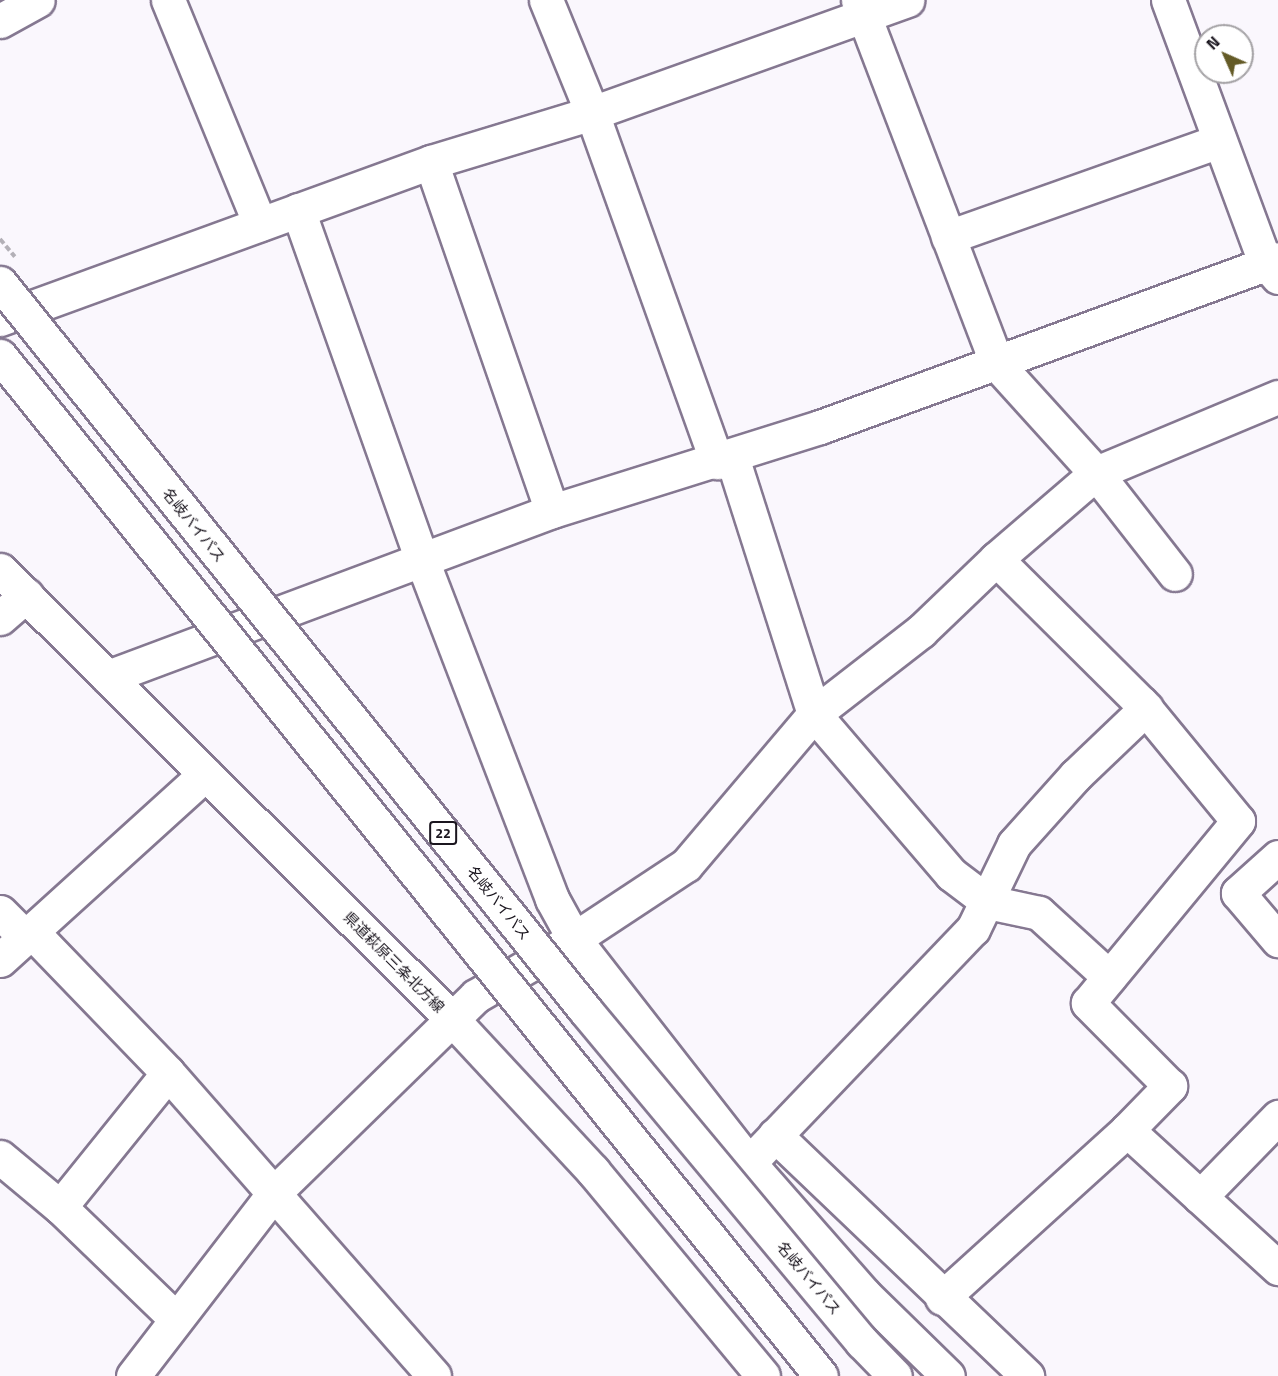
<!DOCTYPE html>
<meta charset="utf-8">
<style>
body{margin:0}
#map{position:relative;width:1278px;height:1376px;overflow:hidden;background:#faf7fd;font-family:"Titillium Web","Noto Sans JP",sans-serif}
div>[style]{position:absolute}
.roads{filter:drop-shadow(2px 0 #857891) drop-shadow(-2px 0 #857891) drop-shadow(0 2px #857891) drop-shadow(0 -2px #857891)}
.minor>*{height:33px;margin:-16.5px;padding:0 16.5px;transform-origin:16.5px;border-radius:16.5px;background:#fff}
.major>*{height:33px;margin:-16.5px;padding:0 16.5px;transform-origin:16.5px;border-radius:16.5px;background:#fff}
.path-bridge>*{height:4px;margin-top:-2px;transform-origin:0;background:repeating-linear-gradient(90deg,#b3b0b7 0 6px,transparent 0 9px)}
.bridges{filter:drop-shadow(2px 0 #857891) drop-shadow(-2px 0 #857891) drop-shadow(0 2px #857891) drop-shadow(0 -2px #857891)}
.highway-bridge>*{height:33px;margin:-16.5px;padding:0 16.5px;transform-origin:16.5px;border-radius:16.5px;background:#fff}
span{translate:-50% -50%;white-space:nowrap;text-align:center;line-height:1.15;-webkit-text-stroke:4.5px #fff;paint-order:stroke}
.shield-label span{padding:2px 4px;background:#fff;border:2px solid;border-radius:4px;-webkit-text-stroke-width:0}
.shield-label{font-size:14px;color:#1b161f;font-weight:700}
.street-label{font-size:15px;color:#1b161f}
.north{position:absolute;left:1194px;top:24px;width:60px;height:60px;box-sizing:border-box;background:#fff;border:2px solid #a4a2a5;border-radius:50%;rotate:315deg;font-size:16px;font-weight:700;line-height:24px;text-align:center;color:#1b161f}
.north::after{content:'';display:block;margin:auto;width:21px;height:27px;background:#645b27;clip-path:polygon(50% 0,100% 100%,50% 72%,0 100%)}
</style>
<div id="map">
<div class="roads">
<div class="minor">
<div style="left:168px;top:0;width:242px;rotate:67.7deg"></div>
<div style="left:546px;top:0;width:122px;rotate:67.8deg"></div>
<div style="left:592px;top:113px;width:371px;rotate:70.3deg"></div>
<div style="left:858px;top:0;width:390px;rotate:69.1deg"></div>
<div style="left:997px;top:364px;width:147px;rotate:47.8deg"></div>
<div style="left:1096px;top:473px;width:128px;rotate:52deg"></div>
<div style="left:1168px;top:0;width:279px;rotate:69.7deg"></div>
<div style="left:1265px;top:262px;width:20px;rotate:49deg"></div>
<div style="left:0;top:21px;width:43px;rotate:-28.9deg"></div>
<div style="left:431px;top:162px;width:369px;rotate:70.9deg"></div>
<div style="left:298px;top:210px;width:371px;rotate:70.5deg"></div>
<div style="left:422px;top:560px;width:363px;rotate:69deg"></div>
<div style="left:552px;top:899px;width:46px;rotate:61.2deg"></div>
<div style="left:574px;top:939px;width:284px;rotate:52deg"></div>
<div style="left:749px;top:1163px;width:174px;rotate:48.7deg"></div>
<div style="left:864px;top:1294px;width:117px;rotate:44.3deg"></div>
<div style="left:948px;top:237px;width:288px;rotate:-19.5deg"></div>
<div style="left:0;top:319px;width:459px;rotate:-20deg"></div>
<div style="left:431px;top:162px;width:168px;rotate:-16.9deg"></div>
<div style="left:592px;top:113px;width:335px;rotate:-19.7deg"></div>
<div style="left:732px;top:457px;width:270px;rotate:72.3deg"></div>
<div style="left:814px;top:714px;width:211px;rotate:49.4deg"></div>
<div style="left:951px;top:874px;width:46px;rotate:37.1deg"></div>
<div style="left:988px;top:902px;width:52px;rotate:12.2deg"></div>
<div style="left:1039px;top:913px;width:95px;rotate:42.4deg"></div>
<div style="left:0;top:618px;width:35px;rotate:-41deg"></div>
<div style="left:108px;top:677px;width:474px;rotate:-20.5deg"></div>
<div style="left:552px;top:511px;width:281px;rotate:-17.4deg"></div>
<div style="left:820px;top:427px;width:488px;rotate:-20.1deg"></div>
<div style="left:1278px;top:857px;width:54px;rotate:138deg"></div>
<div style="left:1238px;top:893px;width:62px;rotate:49.6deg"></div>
<div style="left:0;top:912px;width:35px;rotate:45deg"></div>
<div style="left:31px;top:931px;width:197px;rotate:46deg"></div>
<div style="left:168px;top:1073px;width:403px;rotate:48.7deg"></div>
<div style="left:0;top:960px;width:277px;rotate:-42.2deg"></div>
<div style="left:1127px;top:1130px;width:205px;rotate:42.4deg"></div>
<div style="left:775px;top:1135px;width:349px;rotate:43.7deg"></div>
<div style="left:0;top:1157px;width:78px;rotate:39.8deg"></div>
<div style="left:60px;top:1207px;width:161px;rotate:44deg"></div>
<div style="left:749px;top:1163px;width:324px;rotate:-46.3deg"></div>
<div style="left:973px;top:929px;width:94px;rotate:-64.2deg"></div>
<div style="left:1014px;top:844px;width:93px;rotate:-48.1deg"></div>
<div style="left:1076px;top:775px;width:97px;rotate:-43.7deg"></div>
<div style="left:1200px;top:1197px;width:112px;rotate:-45.7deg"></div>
<div style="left:60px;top:1207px;width:172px;rotate:-51.1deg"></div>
<div style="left:942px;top:1298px;width:250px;rotate:-42.2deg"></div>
<div style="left:1127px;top:1130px;width:62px;rotate:-45.7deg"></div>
<div style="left:1170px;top:1086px;width:117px;rotate:-134.7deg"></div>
<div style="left:1088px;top:1003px;width:236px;rotate:-50.5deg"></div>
<div style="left:1238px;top:821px;width:153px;rotate:-129.4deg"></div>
<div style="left:1141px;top:703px;width:204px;rotate:-135.2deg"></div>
<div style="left:133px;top:1376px;width:231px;rotate:-52.4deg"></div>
<div style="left:274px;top:1193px;width:282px;rotate:-44.3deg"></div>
<div style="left:476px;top:996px;width:113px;rotate:-30.2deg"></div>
<div style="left:574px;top:939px;width:134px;rotate:-33.5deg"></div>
<div style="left:686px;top:865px;width:198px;rotate:-49.7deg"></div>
<div style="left:814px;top:714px;width:135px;rotate:-37.8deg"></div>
<div style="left:921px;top:631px;width:104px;rotate:-43.8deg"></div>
<div style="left:996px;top:559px;width:132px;rotate:-40.7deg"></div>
<div style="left:1096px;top:473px;width:197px;rotate:-22.7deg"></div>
</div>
<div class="major">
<div style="left:0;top:570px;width:636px;rotate:44.81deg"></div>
<div style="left:451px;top:1018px;width:209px;rotate:47.1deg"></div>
<div style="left:593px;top:1171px;width:266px;rotate:50.3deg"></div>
</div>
</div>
<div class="path-bridge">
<div style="left:0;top:239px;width:23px;rotate:50deg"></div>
</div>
<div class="bridges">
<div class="highway-bridge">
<div style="left:0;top:283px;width:935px;rotate:51.17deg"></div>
<div style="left:586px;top:1011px;width:431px;rotate:50.2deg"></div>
<div style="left:862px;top:1342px;width:47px;rotate:45.9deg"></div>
<div style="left:0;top:356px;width:1309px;rotate:51.17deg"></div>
</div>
</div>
<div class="shield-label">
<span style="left:443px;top:833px">22</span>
</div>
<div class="street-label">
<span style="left:194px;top:525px;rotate:51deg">名岐バイパス</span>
<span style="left:499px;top:903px;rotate:51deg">名岐バイパス</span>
<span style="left:394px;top:962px;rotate:45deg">県道萩原三条北方線</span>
<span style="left:809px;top:1278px;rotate:50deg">名岐バイパス</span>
</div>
<div class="north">N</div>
</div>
